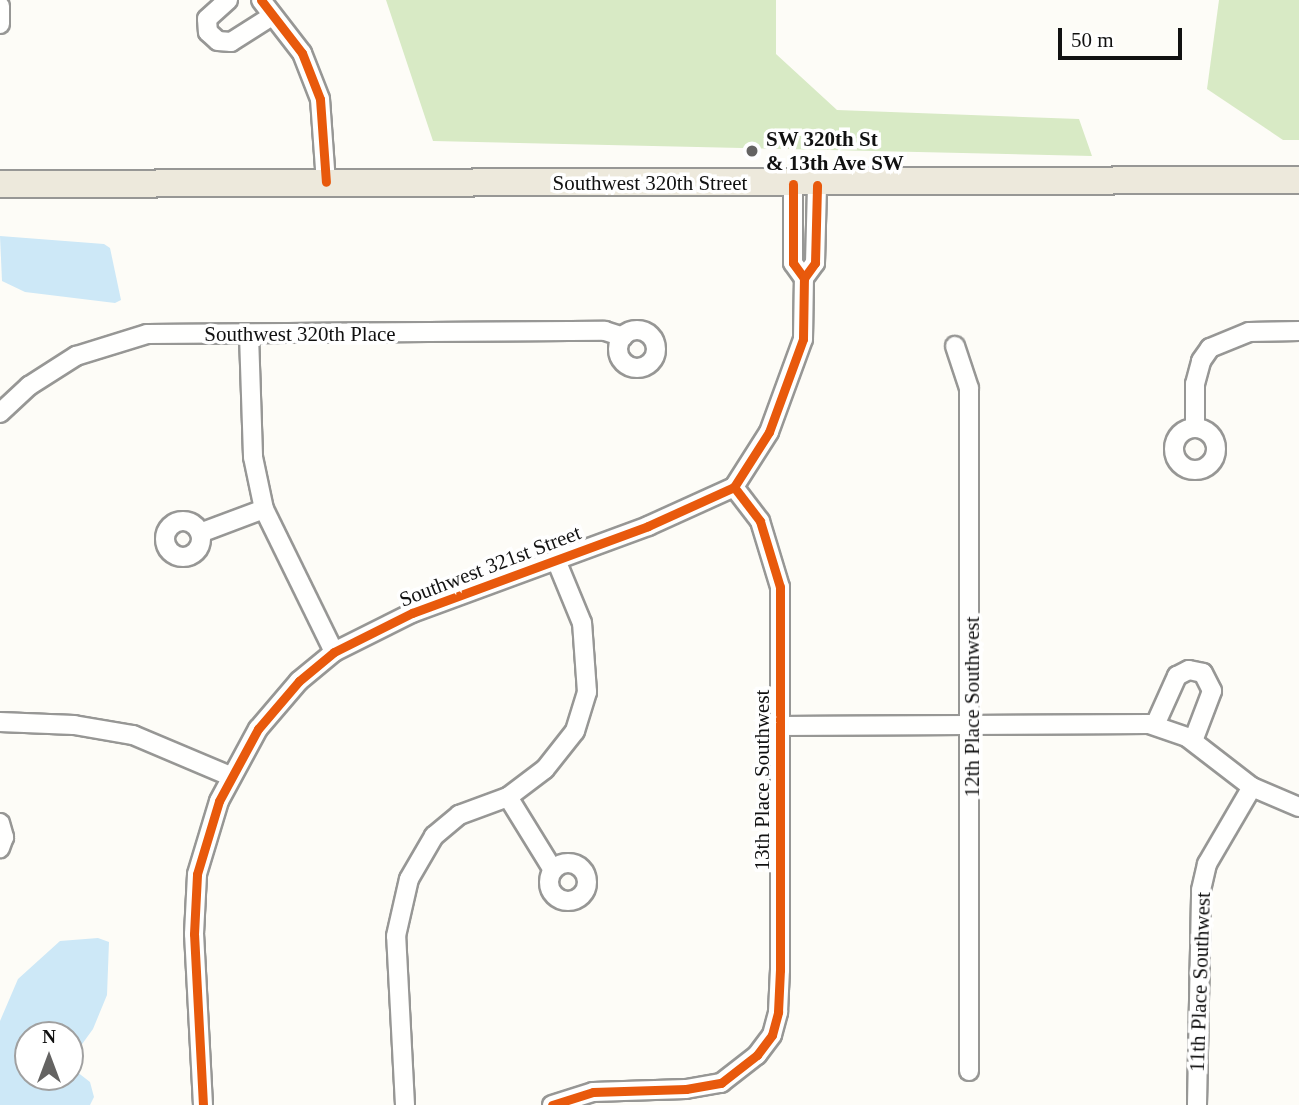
<!DOCTYPE html>
<style>
body{margin:0}
#map{position:relative;width:1299px;height:1105px;overflow:hidden;background:#fdfcf7;font-family:Georgia,serif}
div>[style]{position:absolute}
.forest>*{inset:0;background:#d8eac5}
.water>*{inset:0;background:#cde8f7}
.roads{filter:drop-shadow(2px 0 #979795) drop-shadow(-2px 0 #979795) drop-shadow(0 2px #979795) drop-shadow(0 -2px #979795)}
.minor>*{height:18px;margin:-9px;padding:0 9px;transform-origin:9px;border-radius:9px;background:#fffffe}
.minor>.ring{margin:-9px;padding:0;box-sizing:content-box;background:none;border:18px solid #fffffe;border-radius:50%}
.primary>*{height:26px;margin:-13px;padding:0 13px;transform-origin:13px;border-radius:13px;background:#ede9dc}
.cycleway>*{height:9px;margin:-4.5px;padding:0 4.5px;transform-origin:4.5px;border-radius:4.5px;background:#e8590c}
.dots>*{width:19px;height:19px;translate:-50% -50%;box-sizing:border-box;border:4px solid #fff;border-radius:50%}
span{translate:-50% -50%;white-space:nowrap;text-align:center;line-height:1.15;-webkit-text-stroke:7px #fff;paint-order:stroke}
.poi-label{font-size:21px;color:#111;font-weight:700}
.left{translate:0 -50%;text-align:left}
.street-label{font-size:21px;color:#111}
.north{position:absolute;left:14px;top:1021px;width:70px;height:70px;box-sizing:border-box;background:#fff;border:2px solid #a0a0a0;border-radius:50%;rotate:0deg;font-size:19px;font-weight:700;line-height:28px;text-align:center;color:#111}
.north::after{content:'';display:block;margin:auto;width:24px;height:32px;background:#646362;clip-path:polygon(50% 0,100% 100%,50% 72%,0 100%)}
.scale{position:absolute;left:1058px;top:28px;width:124px;height:32px;box-sizing:border-box;border:4px solid #111;border-top:0;padding-left:9px;font-size:21px;line-height:24px;white-space:nowrap;color:#111;-webkit-text-stroke:5px #fff;paint-order:stroke}
</style>
<div id="map">
<div class="forest">
<div style="clip-path:polygon(386px 0,776px 0,776px 54px,837px 110px,1079px 119px,1092px 156px,433px 141px)"></div>
<div style="clip-path:polygon(1219px 0,1299px 0,1299px 140px,1283px 140px,1207px 89px)"></div>
</div>
<div class="water">
<div style="clip-path:polygon(0 236px,104px 244px,110px 248px,121px 300px,115px 303px,25px 292px,2px 281px)"></div>
<div style="clip-path:polygon(evenodd,98px 938px,109px 942px,107px 995px,93px 1029px,72px 1058px,72px 1068px,90px 1082px,94px 1097px,90px 1105px,0 1105px,0 1021px,18px 979px,60px 941px,98px 938px,70px 1035px,70px 1077px,28px 1077px,28px 1035px,70px 1035px)"></div>
</div>
<div class="roads">
<div class="minor">
<div style="left:228px;top:0;width:28px;rotate:138deg"></div>
<div style="left:207px;top:19px;width:13px;rotate:86deg"></div>
<div style="left:208px;top:32px;width:13px;rotate:42deg"></div>
<div style="left:218px;top:41px;width:13px;rotate:4deg"></div>
<div style="left:231px;top:42px;width:49px;rotate:-32.4deg"></div>
<div style="left:261px;top:0;width:67px;rotate:52.3deg"></div>
<div style="left:302px;top:53px;width:49px;rotate:68.6deg"></div>
<div style="left:320px;top:99px;width:83px;rotate:85.9deg"></div>
<div style="left:0;top:6px;width:18px;rotate:90deg"></div>
<div style="left:793px;top:184px;width:79px;rotate:90deg"></div>
<div style="left:793px;top:263px;width:19px;rotate:54deg"></div>
<div class="ring" style="left:618px;top:330px;width:20px;height:20px"></div>
<div style="left:249px;top:335px;width:122px;rotate:88.1deg"></div>
<div style="left:253px;top:457px;width:53px;rotate:78.1deg"></div>
<div style="left:264px;top:509px;width:159px;rotate:63.9deg"></div>
<div style="left:955px;top:346px;width:44px;rotate:71.6deg"></div>
<div style="left:969px;top:388px;width:683px;rotate:90deg"></div>
<div style="left:0;top:413px;width:40px;rotate:-43deg"></div>
<div style="left:29px;top:386px;width:56px;rotate:-32.6deg"></div>
<div style="left:76px;top:356px;width:74px;rotate:-17.2deg"></div>
<div style="left:147px;top:334px;width:458px;rotate:-0.4deg"></div>
<div style="left:605px;top:331px;width:19px;rotate:18deg"></div>
<div style="left:1195px;top:428px;width:44px;rotate:-90deg"></div>
<div style="left:1195px;top:384px;width:24px;rotate:-75deg"></div>
<div style="left:1201px;top:361px;width:16px;rotate:-55deg"></div>
<div style="left:1210px;top:348px;width:42px;rotate:-22.3deg"></div>
<div style="left:1249px;top:332px;width:50px;rotate:-1.1deg"></div>
<div class="ring" style="left:1174px;top:428px;width:24px;height:24px"></div>
<div style="left:734px;top:487px;width:65px;rotate:-57.5deg"></div>
<div style="left:769px;top:432px;width:99px;rotate:-69.9deg"></div>
<div style="left:803px;top:339px;width:61px;rotate:-89.1deg"></div>
<div style="left:804px;top:278px;width:19px;rotate:-54deg"></div>
<div style="left:815px;top:263px;width:78px;rotate:-88.5deg"></div>
<div class="ring" style="left:165px;top:521px;width:18px;height:18px"></div>
<div style="left:200px;top:533px;width:68px;rotate:-20.6deg"></div>
<div style="left:0;top:722px;width:74px;rotate:2.3deg"></div>
<div style="left:74px;top:725px;width:60px;rotate:9.6deg"></div>
<div style="left:133px;top:735px;width:105px;rotate:22.9deg"></div>
<div style="left:1155px;top:725px;width:54px;rotate:-65.8deg"></div>
<div style="left:1177px;top:676px;width:13px;rotate:-27deg"></div>
<div style="left:1189px;top:670px;width:14px;rotate:12deg"></div>
<div style="left:1203px;top:673px;width:20px;rotate:63deg"></div>
<div style="left:1212px;top:691px;width:53px;rotate:110.8deg"></div>
<div style="left:779px;top:726px;width:370px;rotate:-0.3deg"></div>
<div style="left:1149px;top:724px;width:40px;rotate:18.9deg"></div>
<div style="left:1187px;top:737px;width:82px;rotate:37.6deg"></div>
<div style="left:1252px;top:787px;width:51px;rotate:23.1deg"></div>
<div style="left:508px;top:797px;width:86px;rotate:58.3deg"></div>
<div style="left:0;top:823px;width:15px;rotate:74deg"></div>
<div style="left:4px;top:837px;width:12px;rotate:110deg"></div>
<div class="ring" style="left:549px;top:863px;width:20px;height:20px"></div>
<div style="left:203px;top:1105px;width:171px;rotate:-93deg"></div>
<div style="left:194px;top:934px;width:60px;rotate:-87.1deg"></div>
<div style="left:197px;top:874px;width:76px;rotate:-73.2deg"></div>
<div style="left:219px;top:801px;width:82px;rotate:-61.6deg"></div>
<div style="left:258px;top:729px;width:63px;rotate:-49.5deg"></div>
<div style="left:299px;top:681px;width:45px;rotate:-39.6deg"></div>
<div style="left:334px;top:652px;width:87px;rotate:-26.6deg"></div>
<div style="left:412px;top:613px;width:252px;rotate:-20.2deg"></div>
<div style="left:648px;top:526px;width:94px;rotate:-24.4deg"></div>
<div style="left:405px;top:1105px;width:169px;rotate:-93deg"></div>
<div style="left:396px;top:936px;width:58px;rotate:-77.2deg"></div>
<div style="left:409px;top:879px;width:50px;rotate:-59.8deg"></div>
<div style="left:434px;top:836px;width:33px;rotate:-40deg"></div>
<div style="left:459px;top:815px;width:52px;rotate:-20.2deg"></div>
<div style="left:508px;top:797px;width:46px;rotate:-37.1deg"></div>
<div style="left:545px;top:769px;width:48px;rotate:-51.7deg"></div>
<div style="left:575px;top:731px;width:41px;rotate:-72.9deg"></div>
<div style="left:587px;top:692px;width:69px;rotate:-94.1deg"></div>
<div style="left:582px;top:623px;width:68px;rotate:-112.4deg"></div>
<div style="left:552px;top:1105px;width:43px;rotate:-17.6deg"></div>
<div style="left:593px;top:1092px;width:93px;rotate:-1.8deg"></div>
<div style="left:686px;top:1089px;width:36px;rotate:-10deg"></div>
<div style="left:721px;top:1083px;width:46px;rotate:-37.9deg"></div>
<div style="left:757px;top:1055px;width:25px;rotate:-53deg"></div>
<div style="left:772px;top:1035px;width:24px;rotate:-75deg"></div>
<div style="left:778px;top:1012px;width:42px;rotate:-87.3deg"></div>
<div style="left:780px;top:970px;width:383px;rotate:-90deg"></div>
<div style="left:780px;top:587px;width:69px;rotate:-106.9deg"></div>
<div style="left:760px;top:521px;width:43px;rotate:-127.4deg"></div>
<div style="left:1197px;top:1105px;width:215px;rotate:-88.9deg"></div>
<div style="left:1201px;top:890px;width:27px;rotate:-77deg"></div>
<div style="left:1207px;top:864px;width:89px;rotate:-59.7deg"></div>
</div>
<div class="primary">
<div style="left:0;top:184px;width:1299px;rotate:-0.18deg"></div>
</div>
</div>
<div class="cycleway">
<div style="left:261px;top:0;width:67px;rotate:52.3deg"></div>
<div style="left:302px;top:53px;width:49px;rotate:68.6deg"></div>
<div style="left:320px;top:99px;width:83px;rotate:85.9deg"></div>
<div style="left:793px;top:184px;width:79px;rotate:90deg"></div>
<div style="left:793px;top:263px;width:19px;rotate:54deg"></div>
<div style="left:734px;top:487px;width:65px;rotate:-57.5deg"></div>
<div style="left:769px;top:432px;width:99px;rotate:-69.9deg"></div>
<div style="left:803px;top:339px;width:61px;rotate:-89.1deg"></div>
<div style="left:804px;top:278px;width:19px;rotate:-54deg"></div>
<div style="left:815px;top:263px;width:78px;rotate:-88.5deg"></div>
<div style="left:203px;top:1105px;width:171px;rotate:-93deg"></div>
<div style="left:194px;top:934px;width:60px;rotate:-87.1deg"></div>
<div style="left:197px;top:874px;width:76px;rotate:-73.2deg"></div>
<div style="left:219px;top:801px;width:82px;rotate:-61.6deg"></div>
<div style="left:258px;top:729px;width:63px;rotate:-49.5deg"></div>
<div style="left:299px;top:681px;width:45px;rotate:-39.6deg"></div>
<div style="left:334px;top:652px;width:87px;rotate:-26.6deg"></div>
<div style="left:412px;top:613px;width:252px;rotate:-20.2deg"></div>
<div style="left:648px;top:526px;width:94px;rotate:-24.4deg"></div>
<div style="left:552px;top:1105px;width:43px;rotate:-17.6deg"></div>
<div style="left:593px;top:1092px;width:93px;rotate:-1.8deg"></div>
<div style="left:686px;top:1089px;width:36px;rotate:-10deg"></div>
<div style="left:721px;top:1083px;width:46px;rotate:-37.9deg"></div>
<div style="left:757px;top:1055px;width:25px;rotate:-53deg"></div>
<div style="left:772px;top:1035px;width:24px;rotate:-75deg"></div>
<div style="left:778px;top:1012px;width:42px;rotate:-87.3deg"></div>
<div style="left:780px;top:970px;width:383px;rotate:-90deg"></div>
<div style="left:780px;top:587px;width:69px;rotate:-106.9deg"></div>
<div style="left:760px;top:521px;width:43px;rotate:-127.4deg"></div>
</div>
<div class="dots">
<div style="left:752px;top:151px;background:#646362"></div>
</div>
<div class="poi-label">
<span class="left" style="left:766px;top:151px">SW 320th St<br>&amp; 13th Ave SW</span>
</div>
<div class="street-label">
<span style="left:650px;top:183px">Southwest 320th Street</span>
<span style="left:300px;top:334px">Southwest 320th Place</span>
<span style="left:490px;top:566px;rotate:-21deg">Southwest 321st Street</span>
<span style="left:972px;top:707px;rotate:-90deg">12th Place Southwest</span>
<span style="left:762px;top:780px;rotate:-90deg">13th Place Southwest</span>
<span style="left:1200px;top:982px;rotate:-88deg">11th Place Southwest</span>
</div>
<div class="north">N</div>
<div class="scale">50 m</div>
</div>
